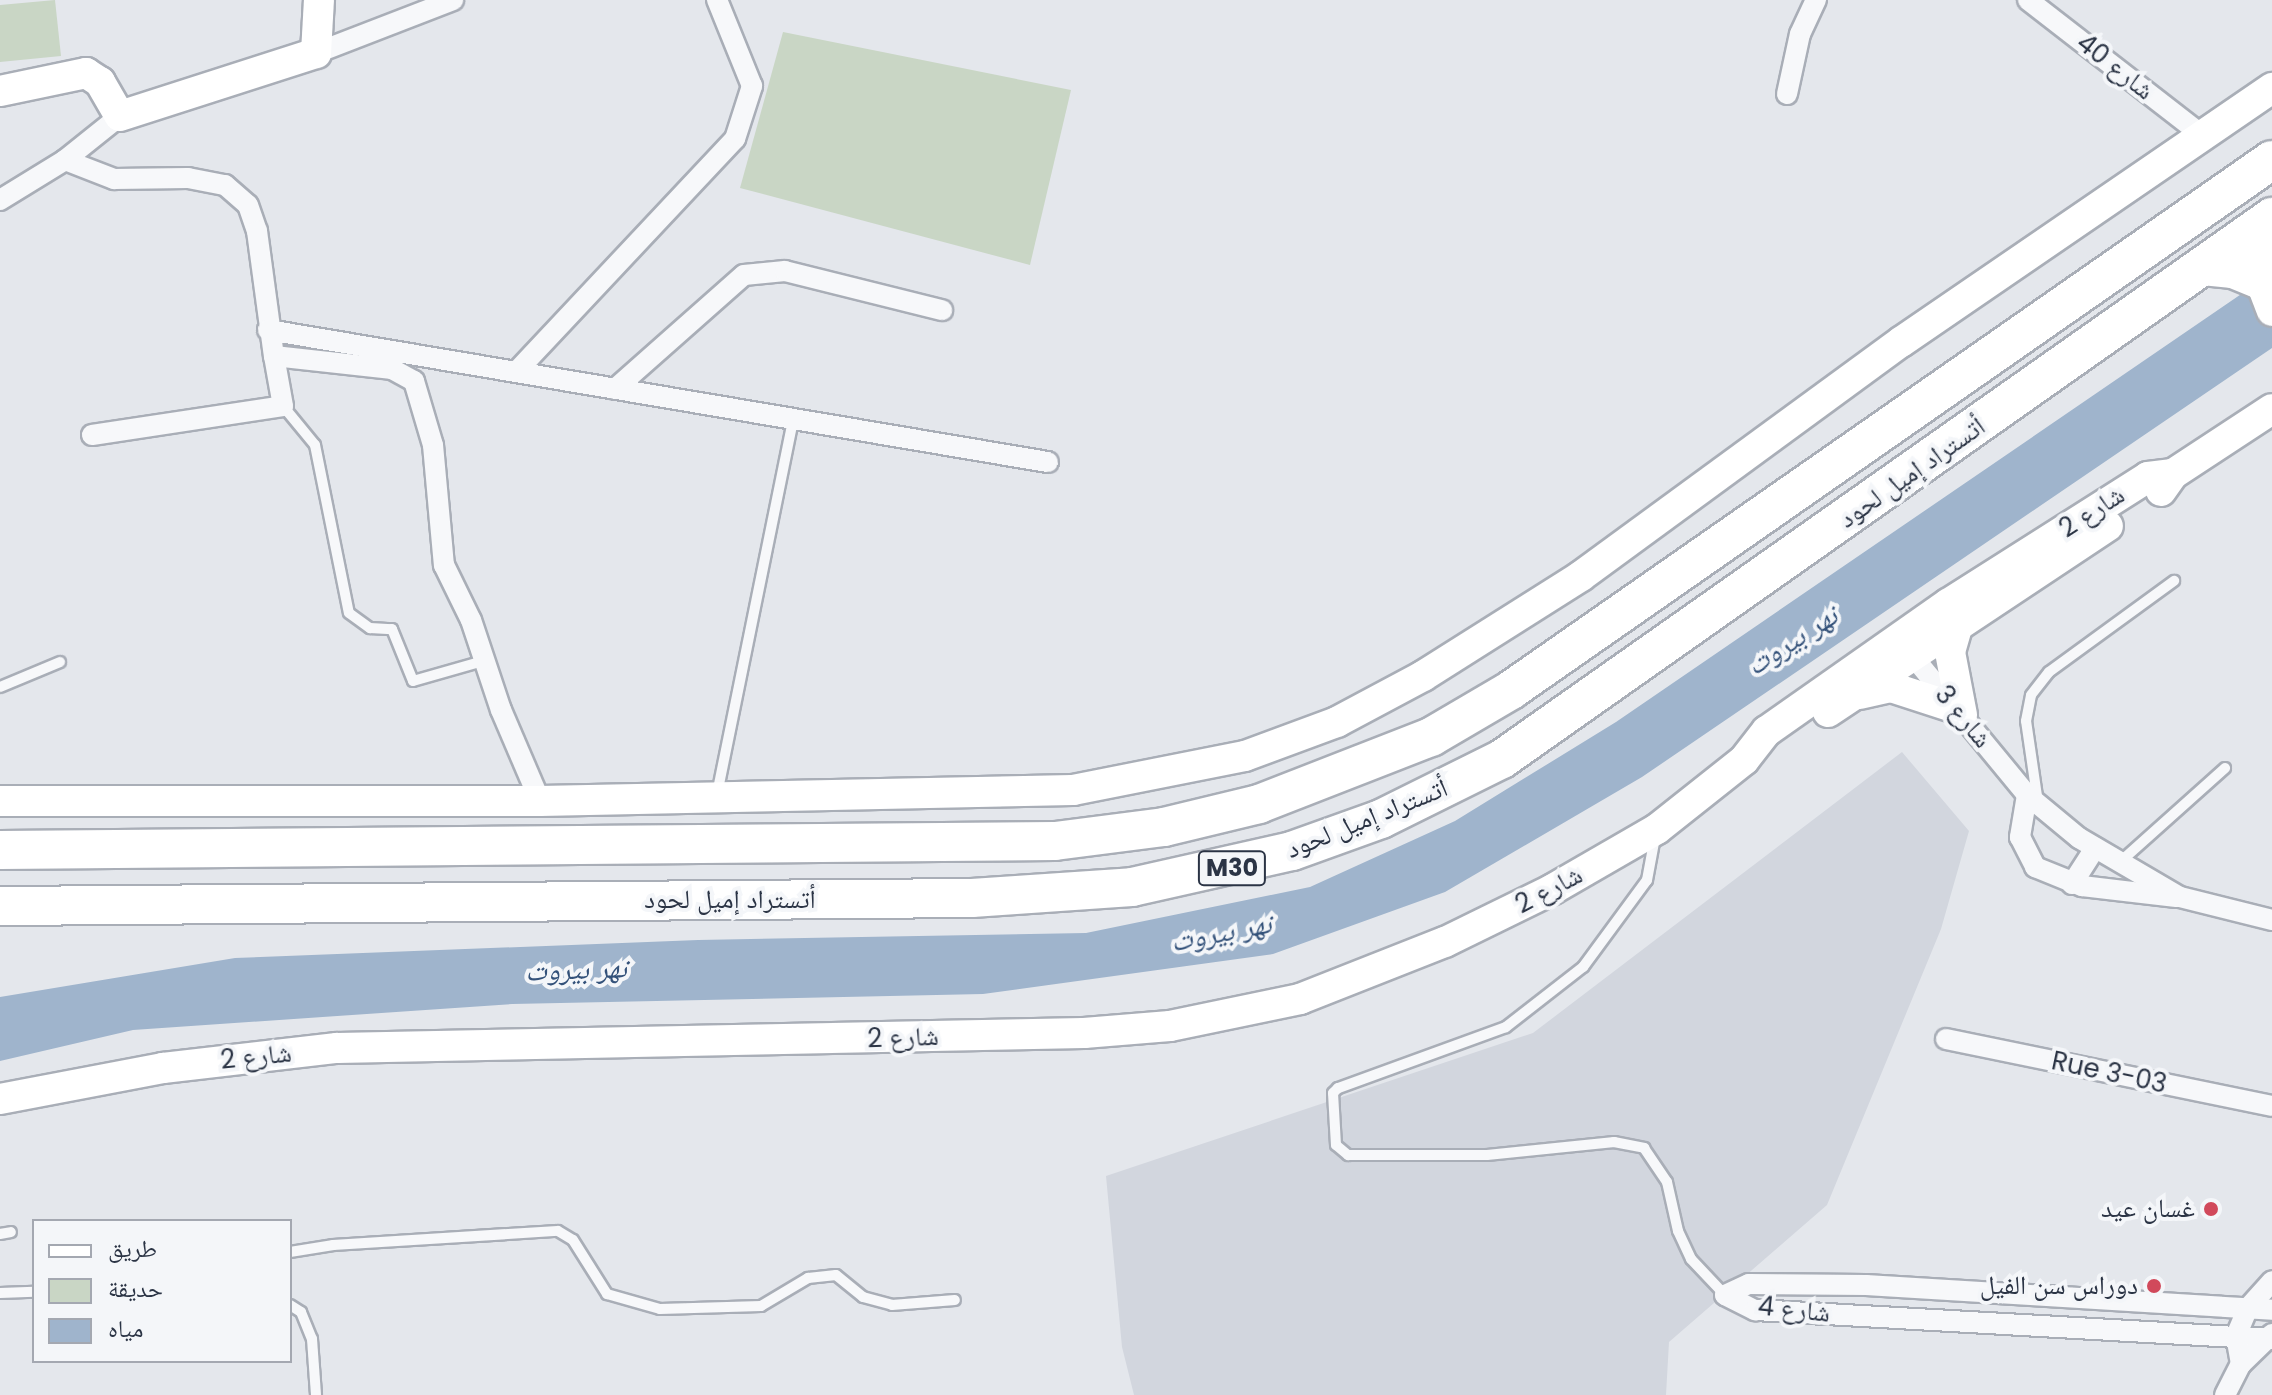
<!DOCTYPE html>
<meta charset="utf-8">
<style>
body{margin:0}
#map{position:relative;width:2272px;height:1395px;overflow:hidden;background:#e4e7ec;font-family:Poppins,"Noto Naskh Arabic",sans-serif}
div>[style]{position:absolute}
.built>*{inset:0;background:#d2d6de}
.green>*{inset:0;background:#c9d6c5}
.water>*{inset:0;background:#9fb4cc}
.roads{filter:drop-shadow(2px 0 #a9aeb7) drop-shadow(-2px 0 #a9aeb7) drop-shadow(0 2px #a9aeb7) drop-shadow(0 -2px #a9aeb7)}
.lane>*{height:10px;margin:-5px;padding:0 5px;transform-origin:5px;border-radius:5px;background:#f7f8fa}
.street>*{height:20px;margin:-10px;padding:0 10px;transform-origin:10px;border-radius:10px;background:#f7f8fa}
.secondary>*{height:30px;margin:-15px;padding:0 15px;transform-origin:15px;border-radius:15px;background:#fff}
.highway>*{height:38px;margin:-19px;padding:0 19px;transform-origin:19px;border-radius:19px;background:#fff}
.dots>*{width:22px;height:22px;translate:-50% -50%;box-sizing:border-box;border:4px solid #f4f6f9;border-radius:50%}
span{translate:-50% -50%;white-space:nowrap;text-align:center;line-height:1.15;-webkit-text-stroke:8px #f4f6f9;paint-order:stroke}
.shield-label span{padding:2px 6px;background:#f4f6f9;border:2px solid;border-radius:6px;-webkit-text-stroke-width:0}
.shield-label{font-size:24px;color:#2b3445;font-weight:700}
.street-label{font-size:26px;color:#2b3445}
.poi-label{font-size:26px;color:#2b3445}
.right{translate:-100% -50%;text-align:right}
.water-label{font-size:28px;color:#34527a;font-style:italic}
.legend{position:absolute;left:32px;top:1219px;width:260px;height:144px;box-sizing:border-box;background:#f4f6f9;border:2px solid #a4a8b1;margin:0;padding:10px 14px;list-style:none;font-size:24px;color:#2b3445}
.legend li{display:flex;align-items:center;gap:16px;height:40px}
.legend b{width:40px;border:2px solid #a4a8b1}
</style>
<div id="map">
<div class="built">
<div style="clip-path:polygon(1902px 752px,1969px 831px,1941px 929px,1827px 1205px,1669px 1342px,1666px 1395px,1134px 1395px,1122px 1347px,1106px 1176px,1533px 1033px)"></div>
</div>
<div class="green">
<div style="clip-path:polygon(55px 0,61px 56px,0 62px,0 5px)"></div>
<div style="clip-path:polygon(783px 32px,1071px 90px,1030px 265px,740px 188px)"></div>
</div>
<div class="water">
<div style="clip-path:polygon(2272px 273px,2272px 348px,1642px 777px,1445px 892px,1273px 954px,983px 994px,512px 1004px,133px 1030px,0 1061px,0 997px,235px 958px,698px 940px,1086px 933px,1310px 887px,1455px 821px,1616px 722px)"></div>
</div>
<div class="roads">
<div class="lane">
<div style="left:283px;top:406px;width:50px;rotate:50.6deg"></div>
<div style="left:315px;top:445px;width:171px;rotate:78.6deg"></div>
<div style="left:349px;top:613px;width:26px;rotate:36deg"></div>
<div style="left:370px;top:628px;width:22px;rotate:3deg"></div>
<div style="left:392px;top:629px;width:56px;rotate:68deg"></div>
<div style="left:413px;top:681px;width:73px;rotate:-15.9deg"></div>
<div style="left:0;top:687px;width:65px;rotate:-22.6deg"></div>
<div style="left:717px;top:794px;width:383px;rotate:-78.5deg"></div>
<div style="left:2038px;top:803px;width:83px;rotate:-98.3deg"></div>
<div style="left:2026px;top:721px;width:26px;rotate:-79deg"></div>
<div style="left:2031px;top:695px;width:29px;rotate:-52deg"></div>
<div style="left:2049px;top:672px;width:155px;rotate:-36.1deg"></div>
<div style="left:1655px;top:837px;width:44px;rotate:100.5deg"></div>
<div style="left:1647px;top:880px;width:108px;rotate:126.3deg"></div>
<div style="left:1583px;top:967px;width:98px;rotate:142.1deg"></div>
<div style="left:1506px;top:1027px;width:179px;rotate:160deg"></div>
<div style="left:1338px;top:1088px;width:7px;rotate:135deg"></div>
<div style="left:1333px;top:1093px;width:52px;rotate:86.7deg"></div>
<div style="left:1336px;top:1145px;width:16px;rotate:40deg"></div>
<div style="left:1348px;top:1155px;width:139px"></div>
<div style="left:1487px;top:1155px;width:128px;rotate:-5.8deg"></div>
<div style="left:1614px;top:1142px;width:31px;rotate:11deg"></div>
<div style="left:1644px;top:1148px;width:41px;rotate:55.9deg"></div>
<div style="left:1667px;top:1182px;width:50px;rotate:77.3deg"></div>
<div style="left:1678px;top:1231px;width:31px;rotate:65deg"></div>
<div style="left:1691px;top:1259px;width:50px;rotate:46.6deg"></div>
<div style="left:2120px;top:862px;width:141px;rotate:-41.8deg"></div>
<div style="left:0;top:1234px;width:11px;rotate:-10deg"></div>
<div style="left:290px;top:1252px;width:44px;rotate:-9.2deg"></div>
<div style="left:333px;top:1245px;width:225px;rotate:-3.6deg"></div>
<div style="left:558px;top:1231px;width:17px;rotate:31deg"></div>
<div style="left:573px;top:1240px;width:64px;rotate:57.8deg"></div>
<div style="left:607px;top:1294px;width:55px;rotate:15.8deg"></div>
<div style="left:660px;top:1309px;width:101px;rotate:-1.7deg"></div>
<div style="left:761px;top:1306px;width:55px;rotate:-30.8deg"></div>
<div style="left:808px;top:1278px;width:28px;rotate:-6deg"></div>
<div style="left:836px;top:1275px;width:35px;rotate:39deg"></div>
<div style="left:863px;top:1297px;width:30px;rotate:15deg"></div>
<div style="left:892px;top:1305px;width:63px;rotate:-4.5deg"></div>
<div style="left:0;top:1293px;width:34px;rotate:-2deg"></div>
<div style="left:290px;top:1305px;width:13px;rotate:32deg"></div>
<div style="left:301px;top:1312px;width:29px;rotate:68deg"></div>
<div style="left:312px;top:1339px;width:56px;rotate:85.9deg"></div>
</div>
<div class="street">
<div style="left:2028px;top:0;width:219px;rotate:37.8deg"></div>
<div style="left:316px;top:53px;width:147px;rotate:-21.1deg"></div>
<div style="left:1787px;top:94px;width:61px;rotate:-77.8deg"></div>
<div style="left:1800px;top:34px;width:38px;rotate:-65deg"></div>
<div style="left:65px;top:160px;width:53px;rotate:21.2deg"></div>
<div style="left:114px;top:179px;width:74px;rotate:-0.8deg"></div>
<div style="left:188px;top:178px;width:38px;rotate:11deg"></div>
<div style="left:225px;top:185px;width:30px;rotate:41deg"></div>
<div style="left:248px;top:205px;width:28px;rotate:71deg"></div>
<div style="left:257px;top:231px;width:126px;rotate:82.3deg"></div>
<div style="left:274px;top:356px;width:119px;rotate:6.3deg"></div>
<div style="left:392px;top:369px;width:25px;rotate:29deg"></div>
<div style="left:414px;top:381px;width:67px;rotate:73.5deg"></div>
<div style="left:433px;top:445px;width:121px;rotate:84.8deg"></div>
<div style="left:444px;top:565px;width:61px;rotate:63.9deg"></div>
<div style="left:471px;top:620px;width:95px;rotate:71.6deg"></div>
<div style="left:501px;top:710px;width:99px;rotate:66.8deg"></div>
<div style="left:0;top:200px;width:76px;rotate:-31.6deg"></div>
<div style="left:65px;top:160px;width:70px;rotate:-38.7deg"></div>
<div style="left:268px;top:330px;width:791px;rotate:9.61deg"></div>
<div style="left:516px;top:372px;width:320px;rotate:-46.8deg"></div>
<div style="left:735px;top:139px;width:56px;rotate:-72.2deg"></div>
<div style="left:752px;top:86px;width:93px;rotate:-112.1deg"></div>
<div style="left:615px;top:389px;width:172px;rotate:-41.5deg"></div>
<div style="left:744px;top:275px;width:41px;rotate:-5.6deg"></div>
<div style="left:785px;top:271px;width:162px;rotate:14deg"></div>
<div style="left:92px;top:435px;width:193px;rotate:-8.6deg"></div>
<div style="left:283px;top:406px;width:51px;rotate:-100.2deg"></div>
<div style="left:1906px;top:648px;width:190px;rotate:50.5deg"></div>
<div style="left:2027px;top:795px;width:67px;rotate:39.6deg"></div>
<div style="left:2079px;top:838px;width:117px;rotate:30.3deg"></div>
<div style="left:2180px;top:897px;width:95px;rotate:14deg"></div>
<div style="left:2027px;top:795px;width:43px;rotate:99.5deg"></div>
<div style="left:2020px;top:837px;width:34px;rotate:63deg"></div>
<div style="left:2035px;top:867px;width:51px;rotate:22deg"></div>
<div style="left:2082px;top:886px;width:95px;rotate:6.7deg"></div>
<div style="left:2072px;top:884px;width:43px;rotate:-57.4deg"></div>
<div style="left:1946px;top:1039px;width:333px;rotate:11.6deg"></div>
<div style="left:1725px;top:1295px;width:34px;rotate:27deg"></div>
<div style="left:1755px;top:1310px;width:518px;rotate:3.21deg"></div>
<div style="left:1725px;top:1295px;width:26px;rotate:-25deg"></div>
<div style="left:1749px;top:1284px;width:117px;rotate:0.5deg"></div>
<div style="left:1866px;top:1285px;width:407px;rotate:3.5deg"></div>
<div style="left:2241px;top:1364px;width:28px;rotate:-100deg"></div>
<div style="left:2236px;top:1336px;width:30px;rotate:-67deg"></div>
<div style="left:2248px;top:1308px;width:36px;rotate:-48deg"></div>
<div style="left:2225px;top:1395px;width:35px;rotate:-63deg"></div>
<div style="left:2241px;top:1364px;width:43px;rotate:-44.1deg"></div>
</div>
<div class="secondary">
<div style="left:0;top:91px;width:88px;rotate:-11.8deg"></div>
<div style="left:86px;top:73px;width:17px;rotate:33deg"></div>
<div style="left:100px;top:82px;width:39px;rotate:60deg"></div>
<div style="left:120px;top:116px;width:206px;rotate:-17.8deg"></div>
<div style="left:316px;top:53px;width:53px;rotate:-86.8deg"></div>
<div style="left:2260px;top:280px;width:33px;rotate:69deg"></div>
<div style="left:2161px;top:491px;width:21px;rotate:-55deg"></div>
<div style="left:2173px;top:474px;width:118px;rotate:-33.3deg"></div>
<div style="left:1958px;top:624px;width:29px;rotate:106deg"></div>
<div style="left:1950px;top:652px;width:64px;rotate:79.2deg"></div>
<div style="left:1860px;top:694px;width:32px;rotate:-13deg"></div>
<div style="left:1891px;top:687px;width:68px;rotate:17.9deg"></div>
<div style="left:1828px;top:712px;width:336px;rotate:-33.6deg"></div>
<div style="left:0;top:801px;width:540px"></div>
<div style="left:540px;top:801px;width:533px;rotate:-1.18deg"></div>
<div style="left:1073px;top:790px;width:175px;rotate:-11.2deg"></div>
<div style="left:1245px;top:756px;width:98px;rotate:-20.3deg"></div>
<div style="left:1337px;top:722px;width:98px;rotate:-28.1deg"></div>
<div style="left:1423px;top:676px;width:187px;rotate:-32.3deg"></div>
<div style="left:1581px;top:576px;width:396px;rotate:-36.2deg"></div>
<div style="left:1901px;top:342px;width:450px;rotate:-34.4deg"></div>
<div style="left:0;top:1099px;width:166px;rotate:-10.8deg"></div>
<div style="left:163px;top:1068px;width:175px;rotate:-6.6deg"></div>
<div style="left:337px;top:1048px;width:747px;rotate:-1.15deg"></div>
<div style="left:1084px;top:1033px;width:86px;rotate:-4.7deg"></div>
<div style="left:1170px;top:1026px;width:133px;rotate:-11.7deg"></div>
<div style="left:1300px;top:999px;width:156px;rotate:-21.5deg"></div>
<div style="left:1445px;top:942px;width:120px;rotate:-26.1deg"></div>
<div style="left:1553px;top:889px;width:120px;rotate:-30deg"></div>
<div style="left:1657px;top:829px;width:111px;rotate:-38.4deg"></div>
<div style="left:1744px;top:760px;width:37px;rotate:-52deg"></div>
<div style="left:1767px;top:731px;width:221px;rotate:-35.1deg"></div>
<div style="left:1948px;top:604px;width:237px;rotate:-32.4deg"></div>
<div style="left:2148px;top:477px;width:25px;rotate:-7deg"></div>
</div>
<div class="highway">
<div style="left:2203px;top:266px;width:30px;rotate:6deg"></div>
<div style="left:2233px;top:269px;width:29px;rotate:22deg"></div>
<div style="left:2260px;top:280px;width:53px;rotate:-77deg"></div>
<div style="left:0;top:850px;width:1055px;rotate:-0.49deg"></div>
<div style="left:1055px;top:841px;width:110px;rotate:-7.3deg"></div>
<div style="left:1164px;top:827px;width:98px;rotate:-13.6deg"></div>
<div style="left:1259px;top:804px;width:185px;rotate:-21.3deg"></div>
<div style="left:1431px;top:737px;width:93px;rotate:-30.4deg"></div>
<div style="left:1511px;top:690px;width:927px;rotate:-34.86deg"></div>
<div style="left:0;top:906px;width:972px;rotate:-0.47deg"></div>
<div style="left:972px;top:898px;width:160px;rotate:-3.9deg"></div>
<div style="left:1132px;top:887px;width:164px;rotate:-12.7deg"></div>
<div style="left:1292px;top:851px;width:95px;rotate:-19.8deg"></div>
<div style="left:1381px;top:819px;width:135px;rotate:-26.4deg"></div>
<div style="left:1502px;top:759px;width:942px;rotate:-35.14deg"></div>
</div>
</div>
<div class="dots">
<div style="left:2211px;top:1209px;background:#d1495b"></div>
<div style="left:2154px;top:1286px;background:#d1495b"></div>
</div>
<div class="shield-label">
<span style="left:1232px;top:868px">M30</span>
</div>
<div class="street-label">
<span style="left:2115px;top:67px;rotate:38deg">شارع 40</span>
<span style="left:1912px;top:473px;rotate:-35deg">أتستراد إميل لحود</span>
<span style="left:2092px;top:512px;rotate:-33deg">شارع 2</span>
<span style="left:1963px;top:717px;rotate:50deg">شارع 3</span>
<span style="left:1367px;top:819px;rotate:-22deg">أتستراد إميل لحود</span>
<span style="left:1549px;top:890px;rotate:-28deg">شارع 2</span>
<span style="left:730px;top:900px">أتستراد إميل لحود</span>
<span style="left:903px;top:1038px;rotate:-2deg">شارع 2</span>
<span style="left:256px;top:1057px;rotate:-6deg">شارع 2</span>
<span style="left:2109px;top:1073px;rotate:12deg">Rue 3-03</span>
<span style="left:1794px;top:1310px;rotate:6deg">شارع 4</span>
</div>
<div class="poi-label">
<span class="right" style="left:2195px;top:1209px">غسان عيد</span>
<span class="right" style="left:2138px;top:1286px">دوراس سن الفيل</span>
</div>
<div class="water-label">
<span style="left:1792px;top:641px;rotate:-33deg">نهر بيروت</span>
<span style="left:1221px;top:933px;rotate:-11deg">نهر بيروت</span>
<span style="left:576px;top:970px;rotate:-2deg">نهر بيروت</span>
</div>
<ul class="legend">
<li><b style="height:10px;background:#fff"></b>طريق</li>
<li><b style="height:22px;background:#c9d6c5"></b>حديقة</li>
<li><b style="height:22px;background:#9fb4cc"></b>مياه</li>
</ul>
</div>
